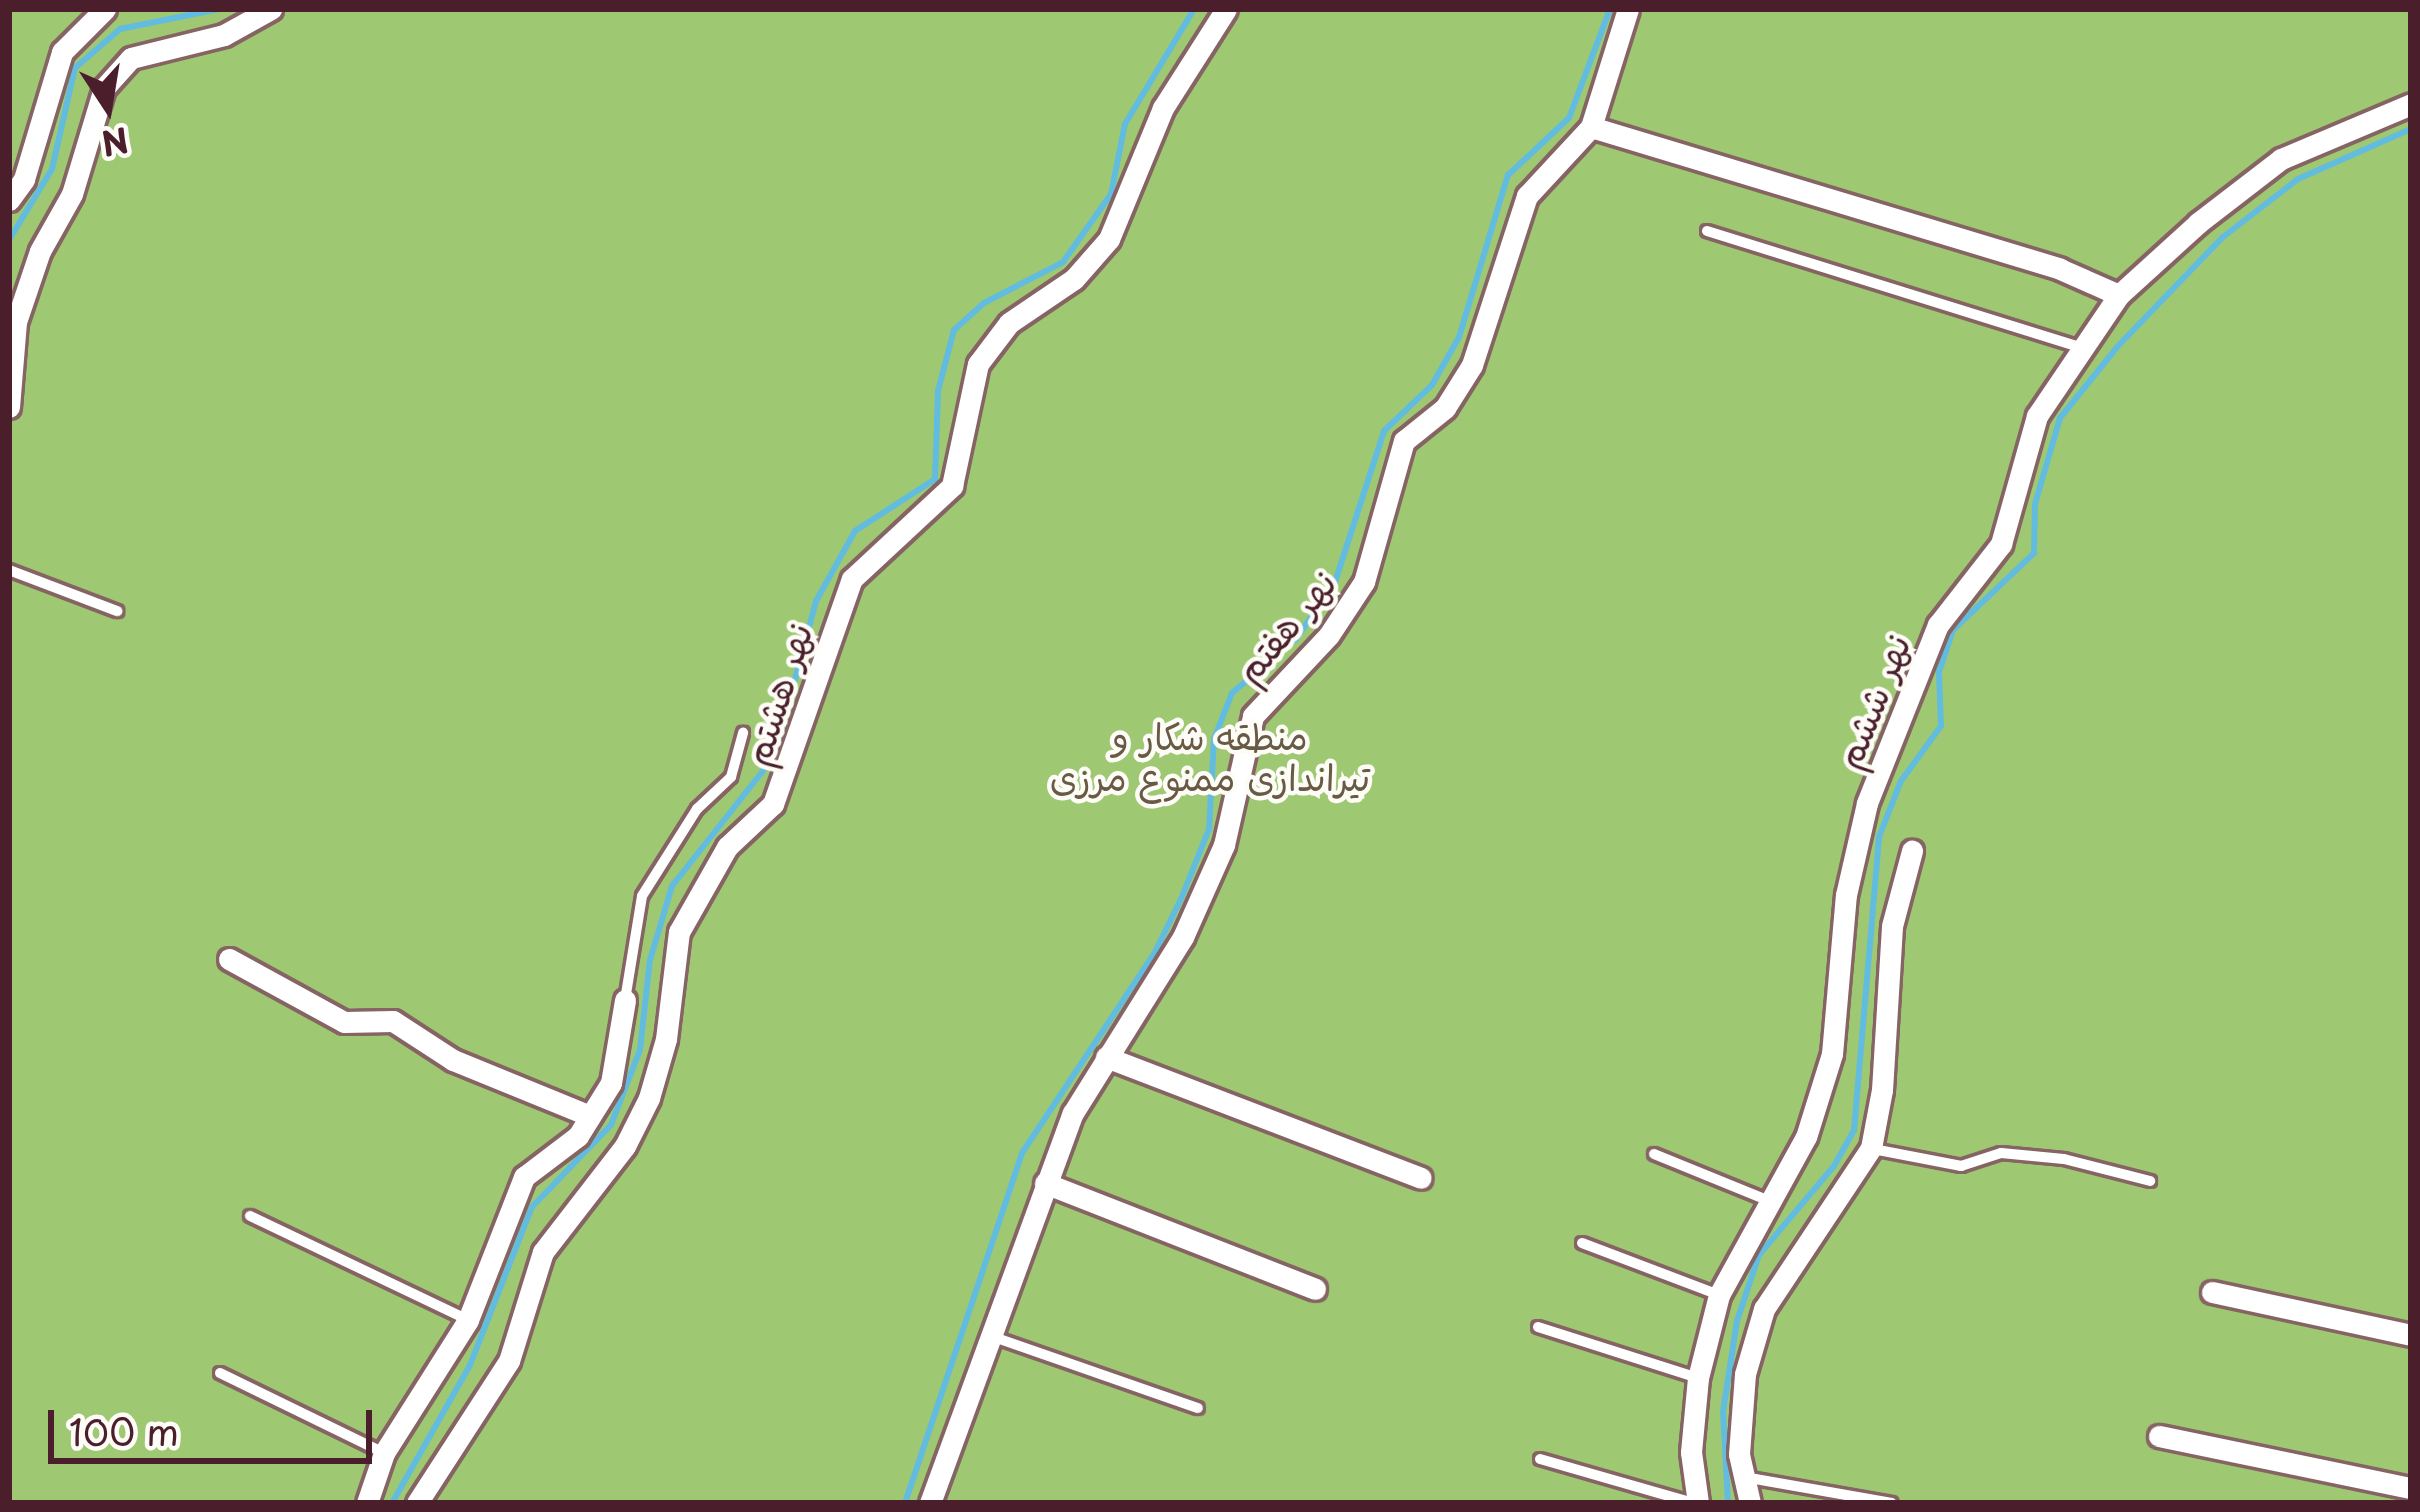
<!DOCTYPE html>
<meta charset="utf-8">
<style>
body{margin:0}
#map{position:relative;width:2420px;height:1512px;overflow:hidden;background:#f3e4ca;font-family:"Playpen Sans","Playpen Sans Arabic",sans-serif}
div>[style]{position:absolute}
.green>*{inset:0;background:#9fc873}
.stream>*{height:6px;margin:-3px;padding:0 3px;transform-origin:3px;border-radius:3px;background:#62bce0}
.roads{filter:drop-shadow(3px 0 #856463) drop-shadow(-3px 0 #856463) drop-shadow(0 3px #856463) drop-shadow(0 -3px #856463)}
.lane>*{height:10px;margin:-5px;padding:0 5px;transform-origin:5px;border-radius:5px;background:#fff}
.street>*{height:21px;margin:-10.5px;padding:0 10.5px;transform-origin:10.5px;border-radius:10.5px;background:#fff}
span{translate:-50% -50%;white-space:nowrap;text-align:center;line-height:1.15;-webkit-text-stroke:9px #fdfcf7;paint-order:stroke}
.street-label{font-size:36px;color:#4a1f2b}
.park-label{font-size:36px;color:#685a44}
.frame{position:absolute;inset:0;border:12px solid #4a1f2b;pointer-events:none}
.north{position:absolute;left:48px;top:48px;width:120px;height:120px;-webkit-text-stroke:9px #fdfcf7;paint-order:stroke;rotate:168deg;font-size:33px;font-weight:700;line-height:48px;text-align:center;color:#4a1f2b}
.north::after{content:'';display:block;margin:auto;width:42px;height:54px;background:#4a1f2b;clip-path:polygon(50% 0,100% 100%,50% 72%,0 100%)}
.scale{position:absolute;left:48px;top:1410px;width:324px;height:54px;box-sizing:border-box;border:6px solid #4a1f2b;border-top:0;padding-left:15px;font-size:36px;line-height:42px;white-space:nowrap;color:#4a1f2b;-webkit-text-stroke:9px #fdfcf7;paint-order:stroke}
</style>
<div id="map">
<div class="green">
<div style="clip-path:polygon(9px 9px,2411px 9px,2411px 1503px,9px 1503px)"></div>
</div>
<div class="stream">
<div style="left:9px;top:240px;width:83px;rotate:-58.8deg"></div>
<div style="left:52px;top:169px;width:104px;rotate:-77.2deg"></div>
<div style="left:75px;top:68px;width:60px;rotate:-40.9deg"></div>
<div style="left:120px;top:29px;width:101px;rotate:-11.4deg"></div>
<div style="left:392px;top:1503px;width:159px;rotate:-60.5deg"></div>
<div style="left:470px;top:1365px;width:170px;rotate:-68.6deg"></div>
<div style="left:532px;top:1207px;width:114px;rotate:-46.1deg"></div>
<div style="left:611px;top:1125px;width:80px;rotate:-68.9deg"></div>
<div style="left:640px;top:1050px;width:91px;rotate:-83.7deg"></div>
<div style="left:650px;top:960px;width:77px;rotate:-73.4deg"></div>
<div style="left:672px;top:886px;width:164px;rotate:-51.7deg"></div>
<div style="left:774px;top:757px;width:162px;rotate:-74.9deg"></div>
<div style="left:816px;top:601px;width:80px;rotate:-60.9deg"></div>
<div style="left:855px;top:531px;width:95px;rotate:-33deg"></div>
<div style="left:935px;top:479px;width:88px;rotate:-88deg"></div>
<div style="left:938px;top:391px;width:63px;rotate:-75.3deg"></div>
<div style="left:954px;top:330px;width:40px;rotate:-42deg"></div>
<div style="left:984px;top:303px;width:89px;rotate:-27.4deg"></div>
<div style="left:1063px;top:262px;width:83px;rotate:-54.8deg"></div>
<div style="left:1111px;top:194px;width:71px;rotate:-78.7deg"></div>
<div style="left:1125px;top:124px;width:134px;rotate:-59deg"></div>
<div style="left:905px;top:1503px;width:369px;rotate:-71.5deg"></div>
<div style="left:1022px;top:1153px;width:241px;rotate:-56.5deg"></div>
<div style="left:1155px;top:952px;width:59px;rotate:-63.9deg"></div>
<div style="left:1181px;top:899px;width:75px;rotate:-68.2deg"></div>
<div style="left:1209px;top:829px;width:90px;rotate:-86.8deg"></div>
<div style="left:1214px;top:739px;width:49px;rotate:-68.6deg"></div>
<div style="left:1232px;top:693px;width:84px;rotate:-40.2deg"></div>
<div style="left:1296px;top:639px;width:69px;rotate:-55.6deg"></div>
<div style="left:1335px;top:582px;width:159px;rotate:-72deg"></div>
<div style="left:1384px;top:431px;width:66px;rotate:-43.8deg"></div>
<div style="left:1432px;top:385px;width:55px;rotate:-60.6deg"></div>
<div style="left:1459px;top:337px;width:169px;rotate:-73.2deg"></div>
<div style="left:1508px;top:175px;width:83px;rotate:-43.1deg"></div>
<div style="left:1569px;top:118px;width:116px;rotate:-69.4deg"></div>
<div style="left:1728px;top:1503px;width:91px;rotate:-93.1deg"></div>
<div style="left:1723px;top:1412px;width:92px;rotate:-81.3deg"></div>
<div style="left:1737px;top:1321px;width:70px;rotate:-71.6deg"></div>
<div style="left:1759px;top:1255px;width:116px;rotate:-49.9deg"></div>
<div style="left:1834px;top:1166px;width:41px;rotate:-60.9deg"></div>
<div style="left:1854px;top:1130px;width:294px;rotate:-85.1deg"></div>
<div style="left:1879px;top:837px;width:60px;rotate:-68.6deg"></div>
<div style="left:1901px;top:781px;width:68px;rotate:-54deg"></div>
<div style="left:1941px;top:726px;width:54px;rotate:-92.1deg"></div>
<div style="left:1939px;top:672px;width:44px;rotate:-71.6deg"></div>
<div style="left:1953px;top:630px;width:112px;rotate:-43.5deg"></div>
<div style="left:2034px;top:553px;width:49px;rotate:-88.8deg"></div>
<div style="left:2035px;top:504px;width:90px;rotate:-73.8deg"></div>
<div style="left:2060px;top:418px;width:92px;rotate:-51.1deg"></div>
<div style="left:2118px;top:346px;width:151px;rotate:-46.1deg"></div>
<div style="left:2223px;top:237px;width:95px;rotate:-37.7deg"></div>
<div style="left:2298px;top:179px;width:124px;rotate:-23.9deg"></div>
</div>
<div class="roads">
<div class="lane">
<div style="left:1707px;top:231px;width:393px;rotate:17.3deg"></div>
<div style="left:9px;top:570px;width:116px;rotate:20.8deg"></div>
<div style="left:625px;top:1000px;width:105px;rotate:-80.7deg"></div>
<div style="left:642px;top:896px;width:103px;rotate:-57.7deg"></div>
<div style="left:697px;top:809px;width:47px;rotate:-43.3deg"></div>
<div style="left:731px;top:777px;width:46px;rotate:-74.7deg"></div>
<div style="left:1873px;top:1149px;width:90px;rotate:10.9deg"></div>
<div style="left:1961px;top:1166px;width:42px;rotate:-18deg"></div>
<div style="left:2001px;top:1153px;width:63px;rotate:5.4deg"></div>
<div style="left:2064px;top:1159px;width:89px;rotate:14.3deg"></div>
<div style="left:1654px;top:1154px;width:124px;rotate:22.2deg"></div>
<div style="left:250px;top:1216px;width:242px;rotate:25.5deg"></div>
<div style="left:1582px;top:1243px;width:147px;rotate:20.8deg"></div>
<div style="left:1538px;top:1327px;width:168px;rotate:17.7deg"></div>
<div style="left:991px;top:1336px;width:219px;rotate:19.2deg"></div>
<div style="left:220px;top:1373px;width:182px;rotate:26deg"></div>
<div style="left:1540px;top:1459px;width:159px;rotate:16deg"></div>
<div style="left:1744px;top:1477px;width:150px;rotate:10deg"></div>
</div>
<div class="street">
<div style="left:1591px;top:127px;width:490px;rotate:16.8deg"></div>
<div style="left:2060px;top:269px;width:64px;rotate:23.8deg"></div>
<div style="left:9px;top:200px;width:26px;rotate:-54deg"></div>
<div style="left:24px;top:179px;width:133px;rotate:-73.3deg"></div>
<div style="left:62px;top:52px;width:61px;rotate:-45deg"></div>
<div style="left:9px;top:407px;width:85px;rotate:-85.3deg"></div>
<div style="left:16px;top:322px;width:75px;rotate:-71.3deg"></div>
<div style="left:40px;top:251px;width:65px;rotate:-60.7deg"></div>
<div style="left:72px;top:194px;width:111px;rotate:-73.2deg"></div>
<div style="left:104px;top:88px;width:40px;rotate:-48deg"></div>
<div style="left:131px;top:58px;width:96px;rotate:-13.9deg"></div>
<div style="left:224px;top:35px;width:54px;rotate:-29deg"></div>
<div style="left:229px;top:959px;width:131px;rotate:28.7deg"></div>
<div style="left:344px;top:1022px;width:49px;rotate:-1.2deg"></div>
<div style="left:393px;top:1021px;width:72px;rotate:33deg"></div>
<div style="left:453px;top:1060px;width:148px;rotate:22.2deg"></div>
<div style="left:1106px;top:1057px;width:337px;rotate:21deg"></div>
<div style="left:1045px;top:1183px;width:290px;rotate:21.4deg"></div>
<div style="left:2212px;top:1292px;width:204px;rotate:12.2deg"></div>
<div style="left:2159px;top:1436px;width:257px;rotate:11.7deg"></div>
<div style="left:367px;top:1503px;width:53px;rotate:-71.2deg"></div>
<div style="left:384px;top:1453px;width:157px;rotate:-57.7deg"></div>
<div style="left:468px;top:1320px;width:154px;rotate:-68.6deg"></div>
<div style="left:524px;top:1177px;width:68px;rotate:-37.2deg"></div>
<div style="left:578px;top:1136px;width:62px;rotate:-58.1deg"></div>
<div style="left:611px;top:1083px;width:84px;rotate:-80.4deg"></div>
<div style="left:417px;top:1503px;width:169px;rotate:-57.1deg"></div>
<div style="left:509px;top:1361px;width:114px;rotate:-72.7deg"></div>
<div style="left:543px;top:1252px;width:134px;rotate:-52.3deg"></div>
<div style="left:625px;top:1146px;width:54px;rotate:-63.4deg"></div>
<div style="left:649px;top:1098px;width:61px;rotate:-73.9deg"></div>
<div style="left:666px;top:1039px;width:108px;rotate:-83.1deg"></div>
<div style="left:679px;top:932px;width:98px;rotate:-60.5deg"></div>
<div style="left:727px;top:847px;width:63px;rotate:-43.1deg"></div>
<div style="left:773px;top:804px;width:238px;rotate:-70.7deg"></div>
<div style="left:852px;top:579px;width:137px;rotate:-42.9deg"></div>
<div style="left:952px;top:486px;width:125px;rotate:-78deg"></div>
<div style="left:978px;top:364px;width:51px;rotate:-52.9deg"></div>
<div style="left:1009px;top:323px;width:78px;rotate:-34.1deg"></div>
<div style="left:1074px;top:279px;width:53px;rotate:-48.8deg"></div>
<div style="left:1109px;top:239px;width:142px;rotate:-67.6deg"></div>
<div style="left:1163px;top:108px;width:117px;rotate:-57.5deg"></div>
<div style="left:930px;top:1503px;width:415px;rotate:-69.9deg"></div>
<div style="left:1073px;top:1113px;width:208px;rotate:-58deg"></div>
<div style="left:1183px;top:937px;width:101px;rotate:-66deg"></div>
<div style="left:1224px;top:845px;width:132px;rotate:-77.3deg"></div>
<div style="left:1253px;top:716px;width:111px;rotate:-46.8deg"></div>
<div style="left:1329px;top:635px;width:64px;rotate:-56.6deg"></div>
<div style="left:1364px;top:582px;width:147px;rotate:-74.2deg"></div>
<div style="left:1404px;top:441px;width:53px;rotate:-38.8deg"></div>
<div style="left:1445px;top:408px;width:51px;rotate:-57.9deg"></div>
<div style="left:1472px;top:365px;width:178px;rotate:-72deg"></div>
<div style="left:1527px;top:196px;width:94px;rotate:-47.2deg"></div>
<div style="left:1591px;top:127px;width:124px;rotate:-72.6deg"></div>
<div style="left:1698px;top:1503px;width:51px;rotate:-97.8deg"></div>
<div style="left:1691px;top:1452px;width:74px;rotate:-84.6deg"></div>
<div style="left:1698px;top:1378px;width:86px;rotate:-75.8deg"></div>
<div style="left:1719px;top:1295px;width:180px;rotate:-61.2deg"></div>
<div style="left:1806px;top:1137px;width:87px;rotate:-72.6deg"></div>
<div style="left:1832px;top:1054px;width:160px;rotate:-85deg"></div>
<div style="left:1846px;top:895px;width:94px;rotate:-77.1deg"></div>
<div style="left:1867px;top:803px;width:192px;rotate:-68.3deg"></div>
<div style="left:1938px;top:625px;width:103px;rotate:-52.1deg"></div>
<div style="left:2001px;top:544px;width:133px;rotate:-74.3deg"></div>
<div style="left:2037px;top:416px;width:146px;rotate:-55.9deg"></div>
<div style="left:2119px;top:295px;width:107px;rotate:-42.3deg"></div>
<div style="left:2198px;top:223px;width:105px;rotate:-37.6deg"></div>
<div style="left:2281px;top:159px;width:141px;rotate:-22.9deg"></div>
<div style="left:1750px;top:1503px;width:50px;rotate:-102.7deg"></div>
<div style="left:1739px;top:1454px;width:80px;rotate:-85.7deg"></div>
<div style="left:1745px;top:1374px;width:68px;rotate:-73.7deg"></div>
<div style="left:1764px;top:1309px;width:193px;rotate:-56.4deg"></div>
<div style="left:1871px;top:1148px;width:59px;rotate:-79.3deg"></div>
<div style="left:1882px;top:1090px;width:164px;rotate:-86.5deg"></div>
<div style="left:1892px;top:926px;width:78px;rotate:-75.1deg"></div>
</div>
</div>
<div class="street-label">
<span style="left:1285px;top:626px;rotate:-50deg">نهر هفتم</span>
<span style="left:777px;top:694px;rotate:-72deg">نهر هشتم</span>
<span style="left:1872px;top:701px;rotate:-68deg">نهر ششم</span>
</div>
<div class="park-label">
<span style="left:1210px;top:756px">منطقه شکار و<br>تیراندازی ممنوع مرزی</span>
</div>
<div class="frame"></div>
<div class="north">N</div>
<div class="scale">100 m</div>
</div>
